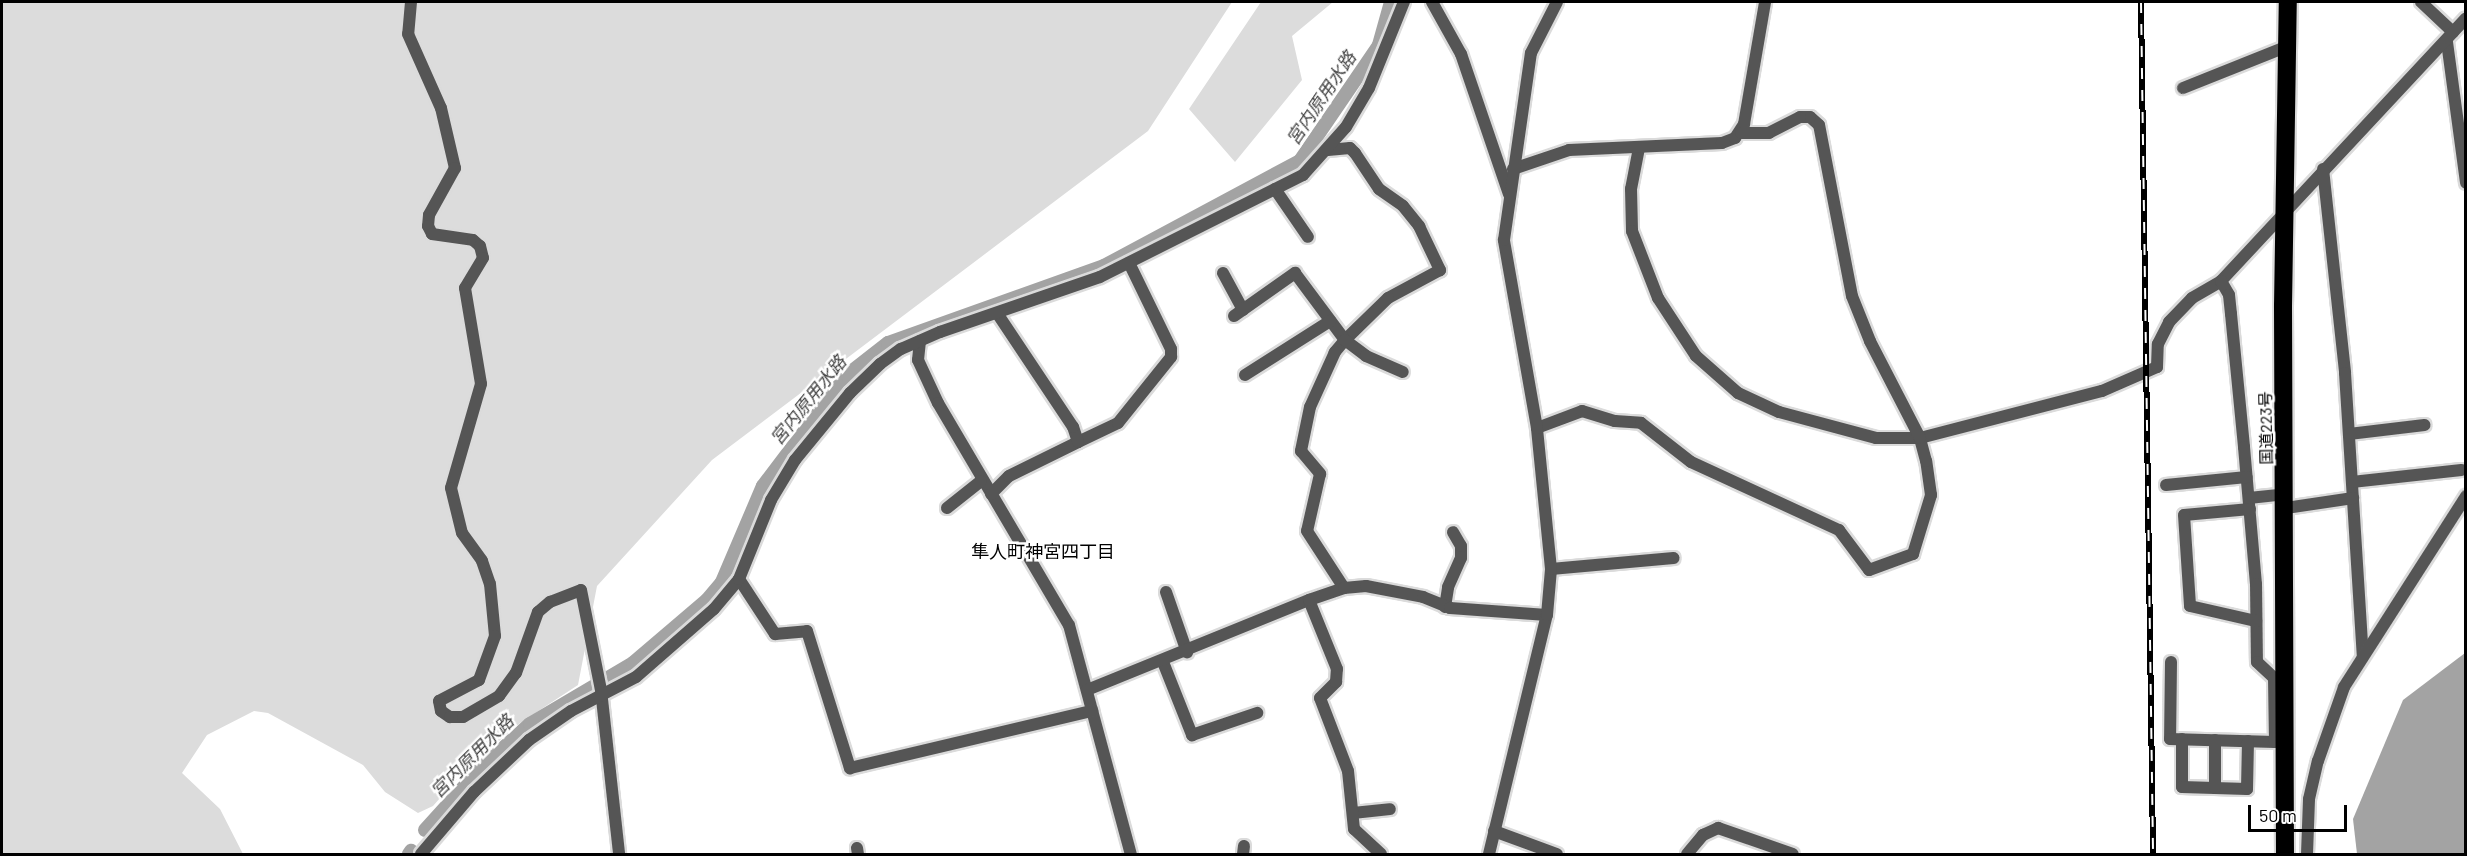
<!DOCTYPE html>
<meta charset="utf-8">
<style>
body{margin:0}
#map{position:relative;width:2467px;height:856px;overflow:hidden;background:#fff;font-family:Barlow,"Noto Sans JP",sans-serif}
div>[style]{position:absolute}
.green>*{inset:0;background:#dcdcdc}
.water>*{inset:0;background:#a3a3a3}
.canal>*{height:14px;margin:-7px;padding:0 7px;transform-origin:7px;border-radius:7px;background:#a3a3a3}
.roads{filter:drop-shadow(2px 0 #dbdbdb) drop-shadow(-2px 0 #dbdbdb) drop-shadow(0 2px #dbdbdb) drop-shadow(0 -2px #dbdbdb)}
.minor>*{height:12px;margin:-6px;padding:0 6px;transform-origin:6px;border-radius:6px;background:#555}
.highway>*{height:18px;margin:-9px;padding:0 9px;transform-origin:9px;border-radius:9px;background:#000}
.rail>*{height:6px;margin-top:-3px;transform-origin:0;background:repeating-linear-gradient(90deg,#fff 0 11px,#000 0 22px);box-sizing:border-box;border-block:2px solid #000}
span{translate:-50% -50%;white-space:nowrap;text-align:center;line-height:1.15;-webkit-text-stroke:5px #fff;paint-order:stroke}
.street-label{font-size:16px;color:#000}
.water-label{font-size:18px;color:#444;font-style:italic}
.neighbourhood-label{font-size:18px;color:#000}
.frame{position:absolute;inset:0;border:3px solid #000;pointer-events:none}
.scale{position:absolute;left:2248px;top:805px;width:99px;height:27px;box-sizing:border-box;border:3px solid #000;border-top:0;padding-left:8px;font-size:18px;line-height:21px;white-space:nowrap;color:#000;-webkit-text-stroke:4px #fff;paint-order:stroke}
</style>
<div id="map">
<div class="green">
<div style="clip-path:polygon(2px 2px,1232px 2px,1148px 131px,712px 460px,597px 586px,578px 685px,520px 723px,464px 771px,433px 806px,418px 813px,385px 792px,363px 765px,268px 713px,254px 711px,207px 735px,182px 773px,220px 809px,243px 854px,2px 854px)"></div>
<div style="clip-path:polygon(1261px 2px,1333px 2px,1292px 36px,1302px 80px,1235px 162px,1189px 109px)"></div>
</div>
<div class="water">
<div style="clip-path:polygon(2465px 653px,2465px 854px,2357px 854px,2353px 819px,2403px 700px)"></div>
</div>
<div class="canal">
<div style="left:425px;top:830px;width:85px;rotate:-47.9deg"></div>
<div style="left:482px;top:767px;width:64px;rotate:-41.9deg"></div>
<div style="left:530px;top:724px;width:120px;rotate:-30.6deg"></div>
<div style="left:633px;top:663px;width:97px;rotate:-40.4deg"></div>
<div style="left:707px;top:600px;width:23px;rotate:-50deg"></div>
<div style="left:722px;top:582px;width:104px;rotate:-66.9deg"></div>
<div style="left:763px;top:486px;width:139px;rotate:-52.9deg"></div>
<div style="left:847px;top:375px;width:52px;rotate:-38deg"></div>
<div style="left:888px;top:343px;width:229px;rotate:-19.6deg"></div>
<div style="left:1104px;top:266px;width:222px;rotate:-28.2deg"></div>
<div style="left:1300px;top:161px;width:140px;rotate:-55.7deg"></div>
<div style="left:1379px;top:45px;width:45px;rotate:-74.4deg"></div>
<div style="left:409px;top:854px;width:4px;rotate:-56deg"></div>
</div>
<div class="roads">
<div class="minor">
<div style="left:411px;top:2px;width:32px;rotate:95deg"></div>
<div style="left:408px;top:34px;width:81px;rotate:66deg"></div>
<div style="left:441px;top:108px;width:62px;rotate:76.9deg"></div>
<div style="left:455px;top:168px;width:54px;rotate:119deg"></div>
<div style="left:429px;top:215px;width:11px;rotate:95deg"></div>
<div style="left:428px;top:226px;width:9px;rotate:63deg"></div>
<div style="left:432px;top:234px;width:41px;rotate:8.3deg"></div>
<div style="left:473px;top:240px;width:9px;rotate:41deg"></div>
<div style="left:480px;top:246px;width:12px;rotate:76deg"></div>
<div style="left:483px;top:258px;width:35px;rotate:121deg"></div>
<div style="left:465px;top:288px;width:97px;rotate:80.5deg"></div>
<div style="left:481px;top:384px;width:108px;rotate:106.1deg"></div>
<div style="left:451px;top:488px;width:46px;rotate:76.3deg"></div>
<div style="left:462px;top:533px;width:34px;rotate:54deg"></div>
<div style="left:482px;top:561px;width:24px;rotate:71deg"></div>
<div style="left:490px;top:584px;width:52px;rotate:84.5deg"></div>
<div style="left:495px;top:636px;width:47px;rotate:110deg"></div>
<div style="left:479px;top:680px;width:45px;rotate:152.3deg"></div>
<div style="left:439px;top:701px;width:10px;rotate:79deg"></div>
<div style="left:441px;top:711px;width:11px;rotate:34deg"></div>
<div style="left:450px;top:717px;width:13px"></div>
<div style="left:463px;top:717px;width:42px;rotate:-30.3deg"></div>
<div style="left:499px;top:696px;width:29px;rotate:-54deg"></div>
<div style="left:516px;top:673px;width:65px;rotate:-70.2deg"></div>
<div style="left:538px;top:612px;width:16px;rotate:-40deg"></div>
<div style="left:550px;top:602px;width:33px;rotate:-21deg"></div>
<div style="left:581px;top:590px;width:102px;rotate:78.7deg"></div>
<div style="left:601px;top:690px;width:165px;rotate:83.7deg"></div>
<div style="left:1432px;top:2px;width:60px;rotate:60.9deg"></div>
<div style="left:1461px;top:54px;width:148px;rotate:71.1deg"></div>
<div style="left:2421px;top:2px;width:44px;rotate:43.2deg"></div>
<div style="left:2447px;top:42px;width:142px;rotate:82.3deg"></div>
<div style="left:2183px;top:88px;width:113px;rotate:-21.8deg"></div>
<div style="left:1639px;top:148px;width:42px;rotate:101deg"></div>
<div style="left:1631px;top:189px;width:42px;rotate:88.6deg"></div>
<div style="left:1632px;top:231px;width:72px;rotate:68.8deg"></div>
<div style="left:1658px;top:298px;width:69px;rotate:56.8deg"></div>
<div style="left:1696px;top:356px;width:56px;rotate:41.4deg"></div>
<div style="left:1738px;top:393px;width:45px;rotate:24.9deg"></div>
<div style="left:1779px;top:412px;width:100px;rotate:15deg"></div>
<div style="left:1876px;top:438px;width:44px"></div>
<div style="left:1920px;top:438px;width:188px;rotate:-14.5deg"></div>
<div style="left:2102px;top:391px;width:60px;rotate:-23.6deg"></div>
<div style="left:2157px;top:367px;width:23px;rotate:-88deg"></div>
<div style="left:2158px;top:344px;width:25px;rotate:-63deg"></div>
<div style="left:2169px;top:322px;width:33px;rotate:-46deg"></div>
<div style="left:2192px;top:298px;width:34px;rotate:-30deg"></div>
<div style="left:2221px;top:281px;width:359px;rotate:-47deg"></div>
<div style="left:1328px;top:150px;width:22px;rotate:-5deg"></div>
<div style="left:1350px;top:148px;width:7px;rotate:45deg"></div>
<div style="left:1355px;top:153px;width:43px;rotate:56.3deg"></div>
<div style="left:1379px;top:189px;width:29px;rotate:35deg"></div>
<div style="left:1403px;top:206px;width:26px;rotate:51deg"></div>
<div style="left:1419px;top:226px;width:49px;rotate:64.5deg"></div>
<div style="left:1440px;top:270px;width:59px;rotate:151.7deg"></div>
<div style="left:1388px;top:298px;width:60px;rotate:135.7deg"></div>
<div style="left:1345px;top:340px;width:16px;rotate:130deg"></div>
<div style="left:1335px;top:352px;width:60px;rotate:114.4deg"></div>
<div style="left:1310px;top:407px;width:45px;rotate:101.6deg"></div>
<div style="left:1301px;top:451px;width:30px;rotate:50deg"></div>
<div style="left:1320px;top:474px;width:58px;rotate:102.8deg"></div>
<div style="left:1307px;top:531px;width:68px;rotate:57deg"></div>
<div style="left:1513px;top:169px;width:59px;rotate:-18.7deg"></div>
<div style="left:1569px;top:150px;width:153px;rotate:-2.6deg"></div>
<div style="left:1722px;top:143px;width:14px;rotate:-21deg"></div>
<div style="left:1735px;top:138px;width:17px;rotate:-57deg"></div>
<div style="left:1744px;top:124px;width:124px;rotate:-80.2deg"></div>
<div style="left:2323px;top:169px;width:205px;rotate:83.8deg"></div>
<div style="left:2345px;top:373px;width:284px;rotate:86.4deg"></div>
<div style="left:1275px;top:189px;width:58px;rotate:55.5deg"></div>
<div style="left:1223px;top:273px;width:42px;rotate:61.6deg"></div>
<div style="left:2221px;top:281px;width:16px;rotate:60deg"></div>
<div style="left:2229px;top:295px;width:19px;rotate:84deg"></div>
<div style="left:2231px;top:314px;width:134px;rotate:84.4deg"></div>
<div style="left:2244px;top:447px;width:138px;rotate:85deg"></div>
<div style="left:2256px;top:584px;width:78px;rotate:89.3deg"></div>
<div style="left:2257px;top:662px;width:40px;rotate:43deg"></div>
<div style="left:1234px;top:316px;width:75px;rotate:-35.2deg"></div>
<div style="left:1295px;top:273px;width:84px;rotate:53.3deg"></div>
<div style="left:1345px;top:340px;width:26px;rotate:37deg"></div>
<div style="left:1366px;top:356px;width:40px;rotate:23.4deg"></div>
<div style="left:920px;top:341px;width:19px;rotate:96deg"></div>
<div style="left:918px;top:360px;width:47px;rotate:65.1deg"></div>
<div style="left:938px;top:403px;width:258px;rotate:59.5deg"></div>
<div style="left:1069px;top:625px;width:237px;rotate:74.9deg"></div>
<div style="left:1245px;top:375px;width:101px;rotate:-32.4deg"></div>
<div style="left:1537px;top:428px;width:48px;rotate:-20.7deg"></div>
<div style="left:1582px;top:411px;width:34px;rotate:17deg"></div>
<div style="left:1615px;top:421px;width:26px;rotate:4deg"></div>
<div style="left:1641px;top:423px;width:63px;rotate:38deg"></div>
<div style="left:1691px;top:462px;width:163px;rotate:24.7deg"></div>
<div style="left:1839px;top:530px;width:50px;rotate:53.1deg"></div>
<div style="left:1869px;top:570px;width:47px;rotate:-20deg"></div>
<div style="left:1913px;top:554px;width:62px;rotate:-73deg"></div>
<div style="left:1931px;top:495px;width:34px;rotate:-98deg"></div>
<div style="left:1926px;top:461px;width:24px;rotate:-105deg"></div>
<div style="left:1920px;top:438px;width:109px;rotate:-117.3deg"></div>
<div style="left:1870px;top:341px;width:48px;rotate:-111.8deg"></div>
<div style="left:1852px;top:296px;width:174px;rotate:-100.9deg"></div>
<div style="left:1819px;top:125px;width:12px;rotate:-138deg"></div>
<div style="left:1810px;top:117px;width:10px;rotate:180deg"></div>
<div style="left:1800px;top:117px;width:35px;rotate:153deg"></div>
<div style="left:1769px;top:133px;width:28px;rotate:180deg"></div>
<div style="left:2349px;top:434px;width:76px;rotate:-6.8deg"></div>
<div style="left:1078px;top:442px;width:44px;rotate:-25.4deg"></div>
<div style="left:1118px;top:423px;width:85px;rotate:-51.2deg"></div>
<div style="left:1171px;top:357px;width:8px;rotate:-90deg"></div>
<div style="left:1171px;top:349px;width:96px;rotate:-116deg"></div>
<div style="left:2352px;top:482px;width:110px;rotate:-6.3deg"></div>
<div style="left:2166px;top:485px;width:81px;rotate:-5.6deg"></div>
<div style="left:991px;top:494px;width:25px;rotate:-45deg"></div>
<div style="left:1009px;top:476px;width:77px;rotate:-26.2deg"></div>
<div style="left:1078px;top:442px;width:16px;rotate:-108deg"></div>
<div style="left:1073px;top:427px;width:137px;rotate:-123.7deg"></div>
<div style="left:2249px;top:498px;width:37px;rotate:-6deg"></div>
<div style="left:947px;top:508px;width:43px;rotate:-38.5deg"></div>
<div style="left:2286px;top:508px;width:68px;rotate:-8.5deg"></div>
<div style="left:2250px;top:509px;width:66px;rotate:174.8deg"></div>
<div style="left:2184px;top:515px;width:91px;rotate:86.2deg"></div>
<div style="left:2190px;top:606px;width:68px;rotate:12.8deg"></div>
<div style="left:1551px;top:569px;width:123px;rotate:-5.1deg"></div>
<div style="left:739px;top:579px;width:66px;rotate:56.8deg"></div>
<div style="left:775px;top:634px;width:32px;rotate:-5deg"></div>
<div style="left:807px;top:631px;width:144px;rotate:72.6deg"></div>
<div style="left:850px;top:768px;width:249px;rotate:-13.3deg"></div>
<div style="left:1166px;top:592px;width:64px;rotate:70.7deg"></div>
<div style="left:1445px;top:607px;width:20px;rotate:-81deg"></div>
<div style="left:1448px;top:587px;width:32px;rotate:-66deg"></div>
<div style="left:1461px;top:558px;width:12px;rotate:-90deg"></div>
<div style="left:1461px;top:546px;width:16px;rotate:-120deg"></div>
<div style="left:1163px;top:662px;width:79px;rotate:68.3deg"></div>
<div style="left:1192px;top:735px;width:69px;rotate:-18.7deg"></div>
<div style="left:2171px;top:662px;width:77px;rotate:90.7deg"></div>
<div style="left:2170px;top:739px;width:105px;rotate:1.6deg"></div>
<div style="left:2275px;top:742px;width:64px;rotate:-90.9deg"></div>
<div style="left:1087px;top:690px;width:240px;rotate:-22.1deg"></div>
<div style="left:2182px;top:739px;width:48px;rotate:90deg"></div>
<div style="left:2182px;top:787px;width:65px;rotate:1.8deg"></div>
<div style="left:2247px;top:789px;width:48px;rotate:-88.8deg"></div>
<div style="left:2215px;top:788px;width:48px;rotate:-90deg"></div>
<div style="left:1353px;top:813px;width:37px;rotate:-6deg"></div>
<div style="left:1494px;top:831px;width:67px;rotate:20.1deg"></div>
<div style="left:857px;top:848px;width:6px;rotate:81deg"></div>
<div style="left:421px;top:854px;width:82px;rotate:-49.5deg"></div>
<div style="left:474px;top:792px;width:76px;rotate:-43.4deg"></div>
<div style="left:529px;top:740px;width:51px;rotate:-34.6deg"></div>
<div style="left:571px;top:711px;width:73px;rotate:-27.6deg"></div>
<div style="left:636px;top:677px;width:103px;rotate:-41.1deg"></div>
<div style="left:714px;top:609px;width:39px;rotate:-50deg"></div>
<div style="left:739px;top:579px;width:85px;rotate:-67.9deg"></div>
<div style="left:771px;top:500px;width:47px;rotate:-59deg"></div>
<div style="left:795px;top:460px;width:87px;rotate:-50.6deg"></div>
<div style="left:850px;top:393px;width:42px;rotate:-44deg"></div>
<div style="left:880px;top:364px;width:26px;rotate:-36deg"></div>
<div style="left:901px;top:349px;width:43px;rotate:-23.6deg"></div>
<div style="left:940px;top:332px;width:169px;rotate:-19deg"></div>
<div style="left:1100px;top:277px;width:227px;rotate:-26.7deg"></div>
<div style="left:1303px;top:175px;width:64px;rotate:-48.1deg"></div>
<div style="left:1346px;top:127px;width:45px;rotate:-59.5deg"></div>
<div style="left:1369px;top:88px;width:93px;rotate:-67.9deg"></div>
<div style="left:1243px;top:854px;width:8px;rotate:-83deg"></div>
<div style="left:1381px;top:854px;width:37px;rotate:-137deg"></div>
<div style="left:1354px;top:829px;width:58px;rotate:-95.9deg"></div>
<div style="left:1348px;top:771px;width:78px;rotate:-111deg"></div>
<div style="left:1320px;top:698px;width:23px;rotate:-45deg"></div>
<div style="left:1336px;top:682px;width:13px;rotate:-86deg"></div>
<div style="left:1337px;top:669px;width:74px;rotate:-112.1deg"></div>
<div style="left:1309px;top:600px;width:37px;rotate:-19deg"></div>
<div style="left:1344px;top:588px;width:22px;rotate:-5deg"></div>
<div style="left:1366px;top:586px;width:58px;rotate:10.9deg"></div>
<div style="left:1423px;top:597px;width:29px;rotate:22deg"></div>
<div style="left:1450px;top:608px;width:97px;rotate:4.1deg"></div>
<div style="left:1489px;top:854px;width:246px;rotate:-76.4deg"></div>
<div style="left:1547px;top:615px;width:46px;rotate:-85deg"></div>
<div style="left:1551px;top:569px;width:142px;rotate:-95.7deg"></div>
<div style="left:1537px;top:428px;width:191px;rotate:-100deg"></div>
<div style="left:1504px;top:240px;width:189px;rotate:-81.8deg"></div>
<div style="left:1531px;top:53px;width:57px;rotate:-63deg"></div>
<div style="left:1687px;top:854px;width:25px;rotate:-50deg"></div>
<div style="left:1703px;top:835px;width:17px;rotate:-25deg"></div>
<div style="left:1718px;top:828px;width:79px;rotate:19.1deg"></div>
<div style="left:2307px;top:854px;width:55px;rotate:-87.9deg"></div>
<div style="left:2309px;top:799px;width:39px;rotate:-77deg"></div>
<div style="left:2318px;top:761px;width:78px;rotate:-70.6deg"></div>
<div style="left:2344px;top:687px;width:227px;rotate:-57.4deg"></div>
</div>
<div class="highway">
<div style="left:2285px;top:854px;width:548px;rotate:-90.21deg"></div>
<div style="left:2283px;top:306px;width:304px;rotate:-89.1deg"></div>
</div>
</div>
<div class="rail">
<div style="left:2141px;top:2px;width:852px;rotate:89.19deg"></div>
</div>
<div class="street-label">
<span style="left:2266px;top:428px;rotate:-91deg">国道223号</span>
</div>
<div class="water-label">
<span style="left:1321px;top:98px;rotate:-56deg">宮内原用水路</span>
<span style="left:808px;top:400px;rotate:-51deg">宮内原用水路</span>
<span style="left:472px;top:756px;rotate:-45deg">宮内原用水路</span>
</div>
<div class="neighbourhood-label">
<span style="left:1043px;top:551px">隼人町神宮四丁目</span>
</div>
<div class="frame"></div>
<div class="scale">50 m</div>
</div>
